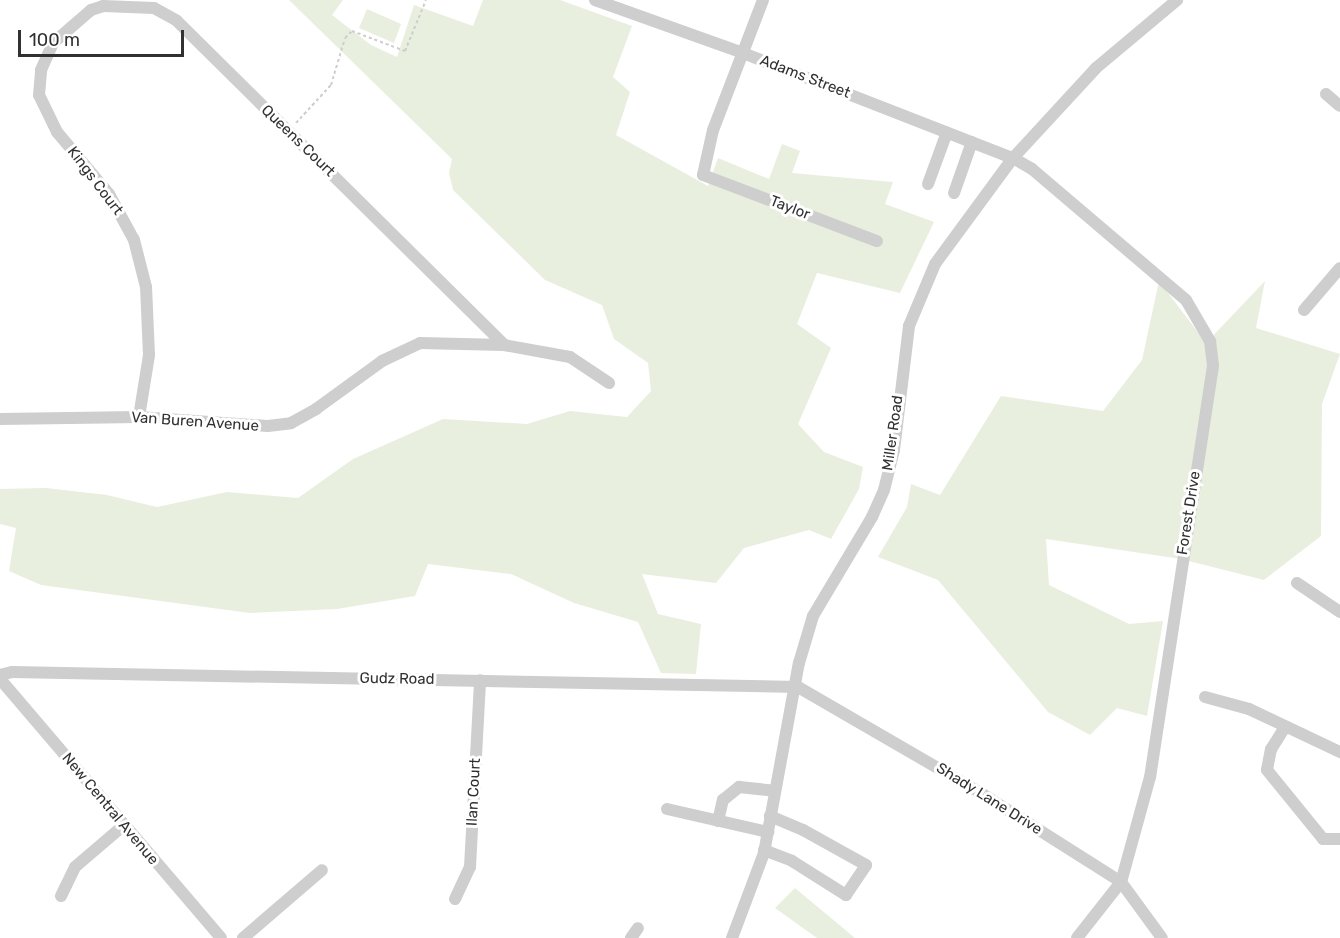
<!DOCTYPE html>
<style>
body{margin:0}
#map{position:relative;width:1340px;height:938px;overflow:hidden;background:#fff;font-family:Rubik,sans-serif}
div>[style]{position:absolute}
.green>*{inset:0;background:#e8efdf}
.path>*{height:2px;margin-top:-1px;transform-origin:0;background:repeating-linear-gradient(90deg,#cecece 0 3px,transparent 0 6px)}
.minor>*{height:12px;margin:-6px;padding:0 6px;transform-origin:6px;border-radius:6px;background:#cecece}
span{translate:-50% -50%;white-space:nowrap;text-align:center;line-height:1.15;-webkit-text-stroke:6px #fff;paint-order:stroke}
.street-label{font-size:15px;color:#313131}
.scale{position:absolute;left:18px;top:30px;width:166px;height:27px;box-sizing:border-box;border:3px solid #313131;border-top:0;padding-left:8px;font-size:18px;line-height:21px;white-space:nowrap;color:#313131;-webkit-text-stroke:4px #fff;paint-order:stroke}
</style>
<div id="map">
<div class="green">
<div style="clip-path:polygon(289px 0,343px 0,332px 15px,371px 45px,397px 57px,414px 5px,473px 26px,483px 0,560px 0,632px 26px,613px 77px,630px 92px,616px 135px,708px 186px,718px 158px,769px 179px,782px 144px,800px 151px,792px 173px,893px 182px,885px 204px,934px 222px,900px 293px,817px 273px,797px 324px,831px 348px,798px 424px,824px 452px,863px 467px,859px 489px,831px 539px,809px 530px,744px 548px,716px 583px,642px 574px,658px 614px,701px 624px,696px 674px,661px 673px,638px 622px,574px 603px,511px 574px,428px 564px,415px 596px,337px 609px,250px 613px,41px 585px,9px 571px,16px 528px,0 524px,0 489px,46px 488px,107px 495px,157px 507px,227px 492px,298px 498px,353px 459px,443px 419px,527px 424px,570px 411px,627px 417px,651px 391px,648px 363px,614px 339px,602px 305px,545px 280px,453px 190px,449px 173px,452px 159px)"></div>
<div style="clip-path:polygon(367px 9px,401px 24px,394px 43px,359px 28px)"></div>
<div style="clip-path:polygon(1159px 281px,1206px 343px,1265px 281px,1256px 328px,1340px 354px,1322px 404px,1321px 536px,1264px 580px,1181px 559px,1046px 539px,1049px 585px,1129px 624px,1163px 621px,1147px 716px,1117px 708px,1090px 735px,1048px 712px,938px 580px,878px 557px,907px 507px,911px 484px,940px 495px,1001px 396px,1103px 411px,1142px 360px)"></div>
<div style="clip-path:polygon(795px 888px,855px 938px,817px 938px,775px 908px)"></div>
</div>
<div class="path">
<div style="left:296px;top:123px;width:52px;rotate:-47.4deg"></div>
<div style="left:331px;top:85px;width:49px;rotate:-73.4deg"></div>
<div style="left:345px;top:38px;width:10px;rotate:-45deg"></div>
<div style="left:352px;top:31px;width:57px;rotate:20.7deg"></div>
<div style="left:405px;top:51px;width:55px;rotate:-67.6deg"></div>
</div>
<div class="minor">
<div style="left:595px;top:0;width:157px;rotate:19.7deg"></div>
<div style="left:743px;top:53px;width:290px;rotate:21.3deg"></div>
<div style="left:1013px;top:158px;width:22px;rotate:30deg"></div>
<div style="left:1032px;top:169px;width:202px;rotate:40.4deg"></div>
<div style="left:1186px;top:300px;width:48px;rotate:59.7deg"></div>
<div style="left:1210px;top:341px;width:25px;rotate:83deg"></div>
<div style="left:1213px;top:366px;width:416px;rotate:98.7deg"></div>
<div style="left:1150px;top:777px;width:109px;rotate:105.4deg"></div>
<div style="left:1121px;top:882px;width:71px;rotate:128.2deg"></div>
<div style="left:763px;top:0;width:139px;rotate:111deg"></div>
<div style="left:713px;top:130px;width:46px;rotate:102.5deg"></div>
<div style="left:703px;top:175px;width:186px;rotate:20.8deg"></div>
<div style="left:1326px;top:94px;width:18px;rotate:41deg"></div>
<div style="left:928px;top:184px;width:55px;rotate:-69.9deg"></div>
<div style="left:954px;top:193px;width:54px;rotate:-70.6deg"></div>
<div style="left:1304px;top:310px;width:55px;rotate:-49.4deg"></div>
<div style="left:139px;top:417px;width:63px;rotate:-80.8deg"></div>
<div style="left:149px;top:355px;width:68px;rotate:-92.5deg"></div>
<div style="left:146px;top:287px;width:49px;rotate:-104.3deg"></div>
<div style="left:134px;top:240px;width:52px;rotate:-118.5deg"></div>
<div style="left:109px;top:194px;width:81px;rotate:-130deg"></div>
<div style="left:57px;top:132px;width:41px;rotate:-115.9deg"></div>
<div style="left:39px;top:95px;width:25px;rotate:-85deg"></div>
<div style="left:41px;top:70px;width:30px;rotate:-66deg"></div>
<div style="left:53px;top:43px;width:50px;rotate:-41deg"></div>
<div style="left:91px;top:10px;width:13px;rotate:-18deg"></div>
<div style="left:103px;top:6px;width:51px;rotate:2.2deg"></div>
<div style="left:154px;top:8px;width:26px;rotate:29deg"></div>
<div style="left:177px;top:21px;width:460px;rotate:44.7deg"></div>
<div style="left:0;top:419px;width:139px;rotate:-0.8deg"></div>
<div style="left:139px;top:417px;width:129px;rotate:4deg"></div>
<div style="left:268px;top:426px;width:23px;rotate:-7deg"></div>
<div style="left:291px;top:423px;width:29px;rotate:-29deg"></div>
<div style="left:316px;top:409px;width:82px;rotate:-36deg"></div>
<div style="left:382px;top:361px;width:42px;rotate:-25.3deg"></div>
<div style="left:420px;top:343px;width:84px;rotate:1.4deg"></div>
<div style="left:504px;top:345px;width:67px;rotate:10.3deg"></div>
<div style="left:570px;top:357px;width:47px;rotate:33.7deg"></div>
<div style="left:1297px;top:583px;width:52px;rotate:34deg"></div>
<div style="left:0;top:675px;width:12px;rotate:-14deg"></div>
<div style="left:12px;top:672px;width:786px;rotate:1.09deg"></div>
<div style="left:798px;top:687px;width:215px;rotate:30.1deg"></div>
<div style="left:984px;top:795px;width:162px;rotate:32.4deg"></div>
<div style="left:1121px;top:882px;width:69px;rotate:53.8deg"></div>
<div style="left:0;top:679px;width:340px;rotate:49.5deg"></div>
<div style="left:1205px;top:697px;width:46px;rotate:15.3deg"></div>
<div style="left:1249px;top:709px;width:101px;rotate:25.3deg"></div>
<div style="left:1285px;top:727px;width:26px;rotate:122deg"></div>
<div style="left:1271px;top:749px;width:21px;rotate:101deg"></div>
<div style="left:1267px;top:770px;width:89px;rotate:50.9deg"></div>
<div style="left:1323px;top:839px;width:17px"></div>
<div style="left:667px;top:809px;width:104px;rotate:12.8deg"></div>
<div style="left:718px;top:821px;width:22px;rotate:-77deg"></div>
<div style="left:723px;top:800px;width:21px;rotate:-39deg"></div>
<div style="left:739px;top:787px;width:36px;rotate:6deg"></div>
<div style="left:764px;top:850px;width:30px;rotate:21deg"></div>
<div style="left:792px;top:861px;width:64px;rotate:32.2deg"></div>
<div style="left:846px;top:895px;width:36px;rotate:-56deg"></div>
<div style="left:866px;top:865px;width:72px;rotate:-150.9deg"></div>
<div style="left:803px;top:830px;width:36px;rotate:-157deg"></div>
<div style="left:61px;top:896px;width:32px;rotate:-64deg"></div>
<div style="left:75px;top:867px;width:65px;rotate:-40.6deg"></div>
<div style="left:455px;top:899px;width:35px;rotate:-65deg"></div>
<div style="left:470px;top:867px;width:187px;rotate:-86.9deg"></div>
<div style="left:243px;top:938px;width:104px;rotate:-40.7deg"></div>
<div style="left:631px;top:938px;width:12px;rotate:-55deg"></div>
<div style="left:732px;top:938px;width:91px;rotate:-69.4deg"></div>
<div style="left:764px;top:853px;width:193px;rotate:-79.6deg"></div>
<div style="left:799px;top:663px;width:49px;rotate:-73.4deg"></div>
<div style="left:813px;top:616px;width:115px;rotate:-59.2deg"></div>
<div style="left:872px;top:517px;width:30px;rotate:-66deg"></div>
<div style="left:884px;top:490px;width:41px;rotate:-76deg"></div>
<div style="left:894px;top:450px;width:125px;rotate:-83.1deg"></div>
<div style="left:909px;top:326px;width:67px;rotate:-67.2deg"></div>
<div style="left:935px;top:264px;width:132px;rotate:-53.7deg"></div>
<div style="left:1013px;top:158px;width:122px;rotate:-47.3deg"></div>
<div style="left:1096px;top:68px;width:106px;rotate:-40deg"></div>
</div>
<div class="street-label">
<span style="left:805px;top:77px;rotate:21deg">Adams Street</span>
<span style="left:298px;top:141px;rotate:44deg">Queens Court</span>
<span style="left:95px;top:181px;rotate:53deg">Kings Court</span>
<span style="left:790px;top:208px;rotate:21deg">Taylor</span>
<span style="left:195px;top:422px;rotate:4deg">Van Buren Avenue</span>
<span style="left:893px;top:433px;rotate:-82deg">Miller Road</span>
<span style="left:1189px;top:513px;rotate:-81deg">Forest Drive</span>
<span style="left:397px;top:679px;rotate:1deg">Gudz Road</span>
<span style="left:474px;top:792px;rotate:-87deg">Ilan Court</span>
<span style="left:989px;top:799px;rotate:32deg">Shady Lane Drive</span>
<span style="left:110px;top:809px;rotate:50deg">New Central Avenue</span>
</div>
<div class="scale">100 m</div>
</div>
